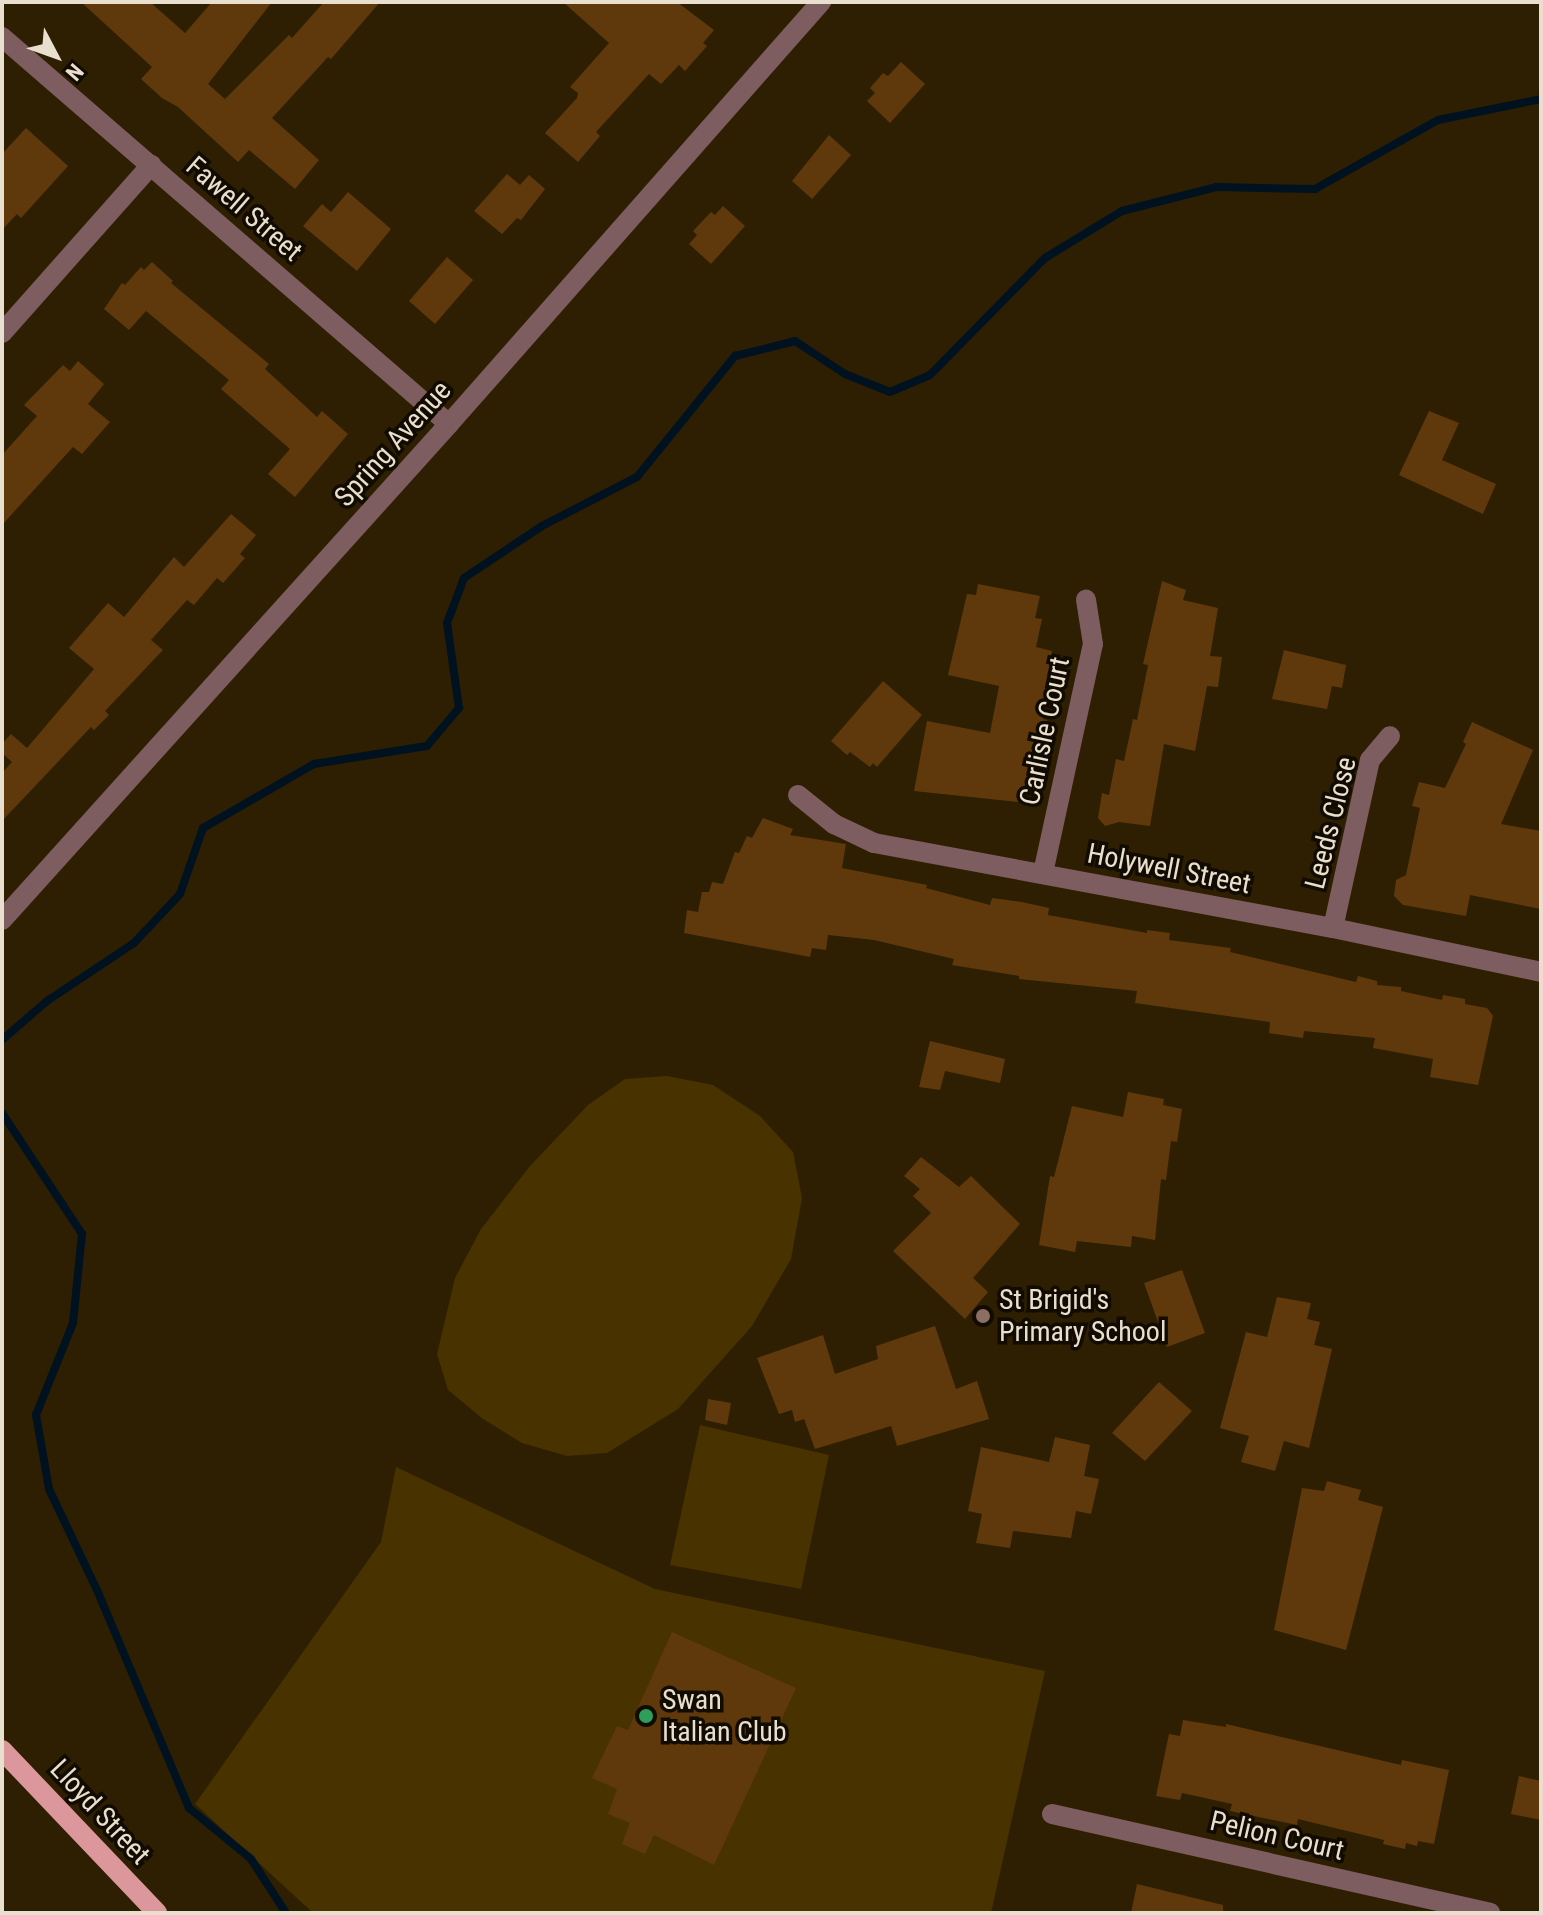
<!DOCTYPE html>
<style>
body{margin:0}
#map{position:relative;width:1543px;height:1915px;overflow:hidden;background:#2e1f02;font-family:"Roboto Condensed",sans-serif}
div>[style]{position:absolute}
.green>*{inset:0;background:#483200}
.stream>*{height:8px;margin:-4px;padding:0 4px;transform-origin:4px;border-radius:4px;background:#001220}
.building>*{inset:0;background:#5f390c}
.street>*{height:20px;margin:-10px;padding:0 10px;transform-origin:10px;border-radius:10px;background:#7e5d60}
.primary>*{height:20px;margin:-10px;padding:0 10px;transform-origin:10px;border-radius:10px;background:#dc979d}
.dots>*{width:22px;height:22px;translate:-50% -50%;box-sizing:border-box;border:4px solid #110b02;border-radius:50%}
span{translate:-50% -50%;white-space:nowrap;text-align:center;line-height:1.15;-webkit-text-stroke:7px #110b02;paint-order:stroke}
.street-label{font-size:28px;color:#e9dfce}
.poi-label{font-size:28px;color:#e9dfce}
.left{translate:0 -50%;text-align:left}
.frame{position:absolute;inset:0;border:4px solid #e9dfce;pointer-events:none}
.north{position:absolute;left:16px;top:16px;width:80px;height:80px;-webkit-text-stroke:6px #110b02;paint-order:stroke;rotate:131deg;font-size:22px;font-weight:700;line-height:32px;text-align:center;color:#e9dfce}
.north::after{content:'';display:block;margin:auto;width:28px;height:36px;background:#e9dfce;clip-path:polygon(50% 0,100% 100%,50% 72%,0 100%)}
</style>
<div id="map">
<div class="green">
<div style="clip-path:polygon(667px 1076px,713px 1085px,760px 1116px,793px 1152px,802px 1198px,791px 1259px,752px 1326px,678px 1409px,607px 1453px,567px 1456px,522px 1443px,483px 1419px,448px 1390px,437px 1354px,455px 1278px,481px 1229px,530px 1166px,588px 1105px,625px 1079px)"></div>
<div style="clip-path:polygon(700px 1425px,829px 1455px,801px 1589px,670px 1565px)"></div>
<div style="clip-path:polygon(396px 1467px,655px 1589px,1045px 1671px,991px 1913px,313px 1913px,195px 1804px,381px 1542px)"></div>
</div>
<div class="stream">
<div style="left:2px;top:1040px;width:60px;rotate:-40.9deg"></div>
<div style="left:47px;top:1001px;width:105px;rotate:-33.7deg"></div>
<div style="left:134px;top:943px;width:67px;rotate:-46.8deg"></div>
<div style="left:180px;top:894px;width:70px;rotate:-70.8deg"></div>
<div style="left:203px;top:828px;width:128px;rotate:-30deg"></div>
<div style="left:314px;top:764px;width:114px;rotate:-9.1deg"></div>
<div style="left:427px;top:746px;width:50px;rotate:-49.9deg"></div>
<div style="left:459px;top:708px;width:86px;rotate:-98deg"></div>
<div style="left:447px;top:623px;width:48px;rotate:-69.3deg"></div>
<div style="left:464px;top:578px;width:94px;rotate:-33.7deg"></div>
<div style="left:542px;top:526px;width:107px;rotate:-27.3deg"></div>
<div style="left:637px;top:477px;width:156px;rotate:-51deg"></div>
<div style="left:735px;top:356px;width:62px;rotate:-14deg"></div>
<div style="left:795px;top:341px;width:60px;rotate:33.4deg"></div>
<div style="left:845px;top:374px;width:48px;rotate:21.8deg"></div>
<div style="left:890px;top:392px;width:43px;rotate:-23deg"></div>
<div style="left:930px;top:375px;width:164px;rotate:-45.5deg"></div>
<div style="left:1045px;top:258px;width:90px;rotate:-31.4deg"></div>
<div style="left:1122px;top:211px;width:97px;rotate:-14.3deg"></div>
<div style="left:1216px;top:187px;width:99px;rotate:1.2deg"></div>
<div style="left:1315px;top:189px;width:141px;rotate:-29.3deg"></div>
<div style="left:1438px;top:120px;width:105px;rotate:-11.5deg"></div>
<div style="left:2px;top:1113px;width:145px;rotate:56.5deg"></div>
<div style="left:82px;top:1234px;width:89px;rotate:95.8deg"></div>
<div style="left:73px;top:1323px;width:99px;rotate:111.9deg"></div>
<div style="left:36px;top:1415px;width:75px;rotate:80deg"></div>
<div style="left:49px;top:1489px;width:112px;rotate:64.6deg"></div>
<div style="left:97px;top:1590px;width:237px;rotate:67.1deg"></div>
<div style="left:189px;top:1808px;width:80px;rotate:39.4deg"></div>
<div style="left:251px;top:1859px;width:64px;rotate:57.1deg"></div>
</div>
<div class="building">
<div style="clip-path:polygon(81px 2px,150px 2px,185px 33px,212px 2px,272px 2px,208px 84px,225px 99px,289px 35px,292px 38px,324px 2px,380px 2px,331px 59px,328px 57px,272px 118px,319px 160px,295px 189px,249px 150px,238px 162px,178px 107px,162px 98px,141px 79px,152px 67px)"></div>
<div style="clip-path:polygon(563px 2px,677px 2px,714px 30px,703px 43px,707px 46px,685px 71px,679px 65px,661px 84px,649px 74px,596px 132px,600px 136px,578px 162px,545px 133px,577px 98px,578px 93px,570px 87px,609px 43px)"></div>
<div style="clip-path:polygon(901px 62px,925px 84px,890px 123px,867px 101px,875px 93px,870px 88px,883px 73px,888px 76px)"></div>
<div style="clip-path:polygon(26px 128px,68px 166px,21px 218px,17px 214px,2px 230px,2px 154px)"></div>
<div style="clip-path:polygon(829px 135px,851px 155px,812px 199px,792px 181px)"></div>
<div style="clip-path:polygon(507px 174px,520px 185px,529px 175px,545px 189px,521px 220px,517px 218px,502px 234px,474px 211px)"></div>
<div style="clip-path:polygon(348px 192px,391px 229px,357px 271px,303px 226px,322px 204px,331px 212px)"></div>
<div style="clip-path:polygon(723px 206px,745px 226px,711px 264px,689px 244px,697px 235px,693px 231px,711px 212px,715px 215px)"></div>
<div style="clip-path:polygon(447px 257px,473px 280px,435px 324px,409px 301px)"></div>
<div style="clip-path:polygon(152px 262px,173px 281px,171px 283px,269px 364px,265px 369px,317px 417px,322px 411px,348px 434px,295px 497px,268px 474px,290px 449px,221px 389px,229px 380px,146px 311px,129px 330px,104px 309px,122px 283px,125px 285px,141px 267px,144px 270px)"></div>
<div style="clip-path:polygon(78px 361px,104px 384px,88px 404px,110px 422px,82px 454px,73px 447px,2px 525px,2px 455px,37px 416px,24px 405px,63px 365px,70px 371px)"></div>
<div style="clip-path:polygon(1429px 411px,1459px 423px,1442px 460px,1496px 484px,1483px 514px,1399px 475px)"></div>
<div style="clip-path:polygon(231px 514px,256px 535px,240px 554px,245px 558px,223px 583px,217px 578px,194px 605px,187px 600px,151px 640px,163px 650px,105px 711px,109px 715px,94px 730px,91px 727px,2px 821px,2px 773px,12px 762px,2px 753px,2px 744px,11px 734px,27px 748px,94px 669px,69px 648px,108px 603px,124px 617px,174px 557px,184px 567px)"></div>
<div style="clip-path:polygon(1162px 581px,1186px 590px,1183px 600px,1218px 608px,1210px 656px,1222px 657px,1218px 687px,1207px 686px,1195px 751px,1164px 744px,1150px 826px,1119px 822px,1105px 826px,1098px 818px,1102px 793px,1109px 795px,1116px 759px,1124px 761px,1133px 719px,1137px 720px,1148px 665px,1143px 664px)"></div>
<div style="clip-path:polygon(978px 584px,1040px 596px,1035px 618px,1042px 619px,1036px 647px,1052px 651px,1043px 719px,1047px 720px,1033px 795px,1020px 793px,1018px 802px,914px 791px,927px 721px,990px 733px,999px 686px,948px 675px,967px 594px,976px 595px)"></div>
<div style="clip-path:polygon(1284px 650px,1346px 665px,1342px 688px,1332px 686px,1327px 709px,1272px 699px)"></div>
<div style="clip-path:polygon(883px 681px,922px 715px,877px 767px,873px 763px,870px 767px,850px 752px,847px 755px,831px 741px)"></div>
<div style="clip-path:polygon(1472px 722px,1533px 750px,1501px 824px,1541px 831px,1541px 909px,1470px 895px,1466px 916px,1403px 905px,1394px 896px,1396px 880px,1406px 875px,1420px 808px,1412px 806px,1419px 782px,1445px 788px,1466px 744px,1463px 742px)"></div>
<div style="clip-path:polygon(763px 818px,793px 829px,790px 835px,846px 844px,842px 868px,927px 885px,926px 888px,990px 905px,992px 898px,1022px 902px,1049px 908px,1048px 915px,1147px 933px,1147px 930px,1170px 933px,1169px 940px,1231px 948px,1230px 952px,1356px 982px,1358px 976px,1377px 981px,1377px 985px,1401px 987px,1401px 991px,1442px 1000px,1443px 995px,1465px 999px,1465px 1004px,1487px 1008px,1493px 1016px,1478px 1085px,1430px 1077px,1433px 1059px,1373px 1048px,1375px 1038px,1304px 1031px,1303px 1038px,1269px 1033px,1270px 1022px,1135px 1003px,1137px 991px,1019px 979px,1019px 976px,952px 965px,954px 959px,874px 940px,828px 935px,826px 950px,812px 948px,810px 957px,684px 933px,687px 910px,698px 912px,702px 892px,709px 892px,712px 882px,723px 884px,735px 852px,739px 853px,747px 836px,752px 838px)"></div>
<div style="clip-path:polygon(930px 1041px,1005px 1059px,1000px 1083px,945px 1071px,940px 1090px,919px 1087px)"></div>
<div style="clip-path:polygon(1128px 1092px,1164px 1099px,1163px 1105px,1182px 1109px,1177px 1142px,1171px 1141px,1166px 1180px,1161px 1179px,1155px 1240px,1132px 1236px,1131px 1247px,1077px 1241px,1075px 1252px,1039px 1245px,1050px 1176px,1054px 1177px,1072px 1106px,1123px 1117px)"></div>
<div style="clip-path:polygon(921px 1157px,959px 1187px,971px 1176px,1020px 1224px,973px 1278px,988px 1292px,965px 1319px,893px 1251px,931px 1213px,913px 1196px,920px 1189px,904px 1176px)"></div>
<div style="clip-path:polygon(1182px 1270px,1205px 1333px,1167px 1347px,1144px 1283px)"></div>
<div style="clip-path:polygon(1277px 1297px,1311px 1303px,1307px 1319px,1320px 1322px,1314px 1345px,1332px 1349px,1309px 1448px,1284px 1441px,1275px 1471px,1241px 1462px,1249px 1436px,1220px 1428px,1246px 1332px,1267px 1337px)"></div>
<div style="clip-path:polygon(935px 1326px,956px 1389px,977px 1381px,989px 1419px,897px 1446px,891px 1426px,815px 1449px,804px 1419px,795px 1422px,792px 1410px,779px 1414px,757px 1358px,823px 1335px,835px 1374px,878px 1359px,876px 1346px)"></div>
<div style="clip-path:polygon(1159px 1382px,1192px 1411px,1145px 1461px,1112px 1433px)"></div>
<div style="clip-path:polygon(708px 1399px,731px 1403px,727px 1425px,705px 1420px)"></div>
<div style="clip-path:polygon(1055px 1437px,1090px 1445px,1084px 1476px,1099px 1479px,1091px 1514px,1076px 1511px,1071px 1538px,1013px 1531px,1010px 1548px,976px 1543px,982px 1514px,968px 1511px,981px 1447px,1049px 1462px)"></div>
<div style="clip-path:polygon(1327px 1481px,1361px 1490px,1358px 1500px,1383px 1507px,1346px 1650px,1274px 1630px,1302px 1488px,1324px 1491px)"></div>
<div style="clip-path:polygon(672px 1632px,796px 1688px,714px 1865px,654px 1835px,645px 1854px,622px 1844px,630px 1823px,608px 1814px,617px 1789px,592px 1778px,617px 1726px,628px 1730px)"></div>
<div style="clip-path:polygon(1183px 1720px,1226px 1727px,1226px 1724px,1401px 1765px,1402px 1760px,1449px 1770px,1434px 1844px,1418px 1841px,1417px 1846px,1406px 1843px,1405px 1849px,1383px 1844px,1384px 1840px,1298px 1819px,1297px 1825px,1230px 1811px,1232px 1804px,1182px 1793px,1180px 1800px,1156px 1796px,1169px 1734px,1180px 1736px)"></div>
<div style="clip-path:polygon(1519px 1776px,1541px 1781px,1541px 1820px,1511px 1814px)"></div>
<div style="clip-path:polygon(1137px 1884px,1223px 1905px,1223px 1913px,1131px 1913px)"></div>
</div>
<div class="street">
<div style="left:2px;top:37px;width:591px;rotate:40.89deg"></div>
<div style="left:2px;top:333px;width:225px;rotate:-48.4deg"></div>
<div style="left:798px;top:795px;width:46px;rotate:38.9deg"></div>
<div style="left:834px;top:824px;width:44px;rotate:25.4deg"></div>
<div style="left:874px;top:843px;width:467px;rotate:10.5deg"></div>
<div style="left:1333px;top:928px;width:213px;rotate:11.9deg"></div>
<div style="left:1043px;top:873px;width:234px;rotate:-77.7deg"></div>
<div style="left:1093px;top:644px;width:45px;rotate:-99deg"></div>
<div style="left:2px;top:920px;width:668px;rotate:-47.97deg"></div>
<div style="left:449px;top:424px;width:563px;rotate:-48.6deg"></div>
<div style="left:1333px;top:928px;width:172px;rotate:-77.6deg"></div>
<div style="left:1370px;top:760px;width:31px;rotate:-50deg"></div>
<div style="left:1052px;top:1814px;width:449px;rotate:12.7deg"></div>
</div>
<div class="primary">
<div style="left:2px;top:1750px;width:225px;rotate:46.4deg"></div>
</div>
<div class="dots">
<div style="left:983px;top:1316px;background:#8d6e63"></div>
<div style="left:646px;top:1716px;background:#2e9e5b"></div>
</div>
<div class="street-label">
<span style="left:244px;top:209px;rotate:41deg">Fawell Street</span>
<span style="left:393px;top:444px;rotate:-48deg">Spring Avenue</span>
<span style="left:1045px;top:731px;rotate:-78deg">Carlisle Court</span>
<span style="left:1331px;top:823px;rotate:-76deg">Leeds Close</span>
<span style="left:1169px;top:869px;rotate:11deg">Holywell Street</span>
<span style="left:100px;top:1812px;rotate:47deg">Lloyd Street</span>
<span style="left:1277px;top:1836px;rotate:13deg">Pelion Court</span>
</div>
<div class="poi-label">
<span class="left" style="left:999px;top:1316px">St Brigid's<br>Primary School</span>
<span class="left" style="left:662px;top:1716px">Swan<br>Italian Club</span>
</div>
<div class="frame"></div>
<div class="north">N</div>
</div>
